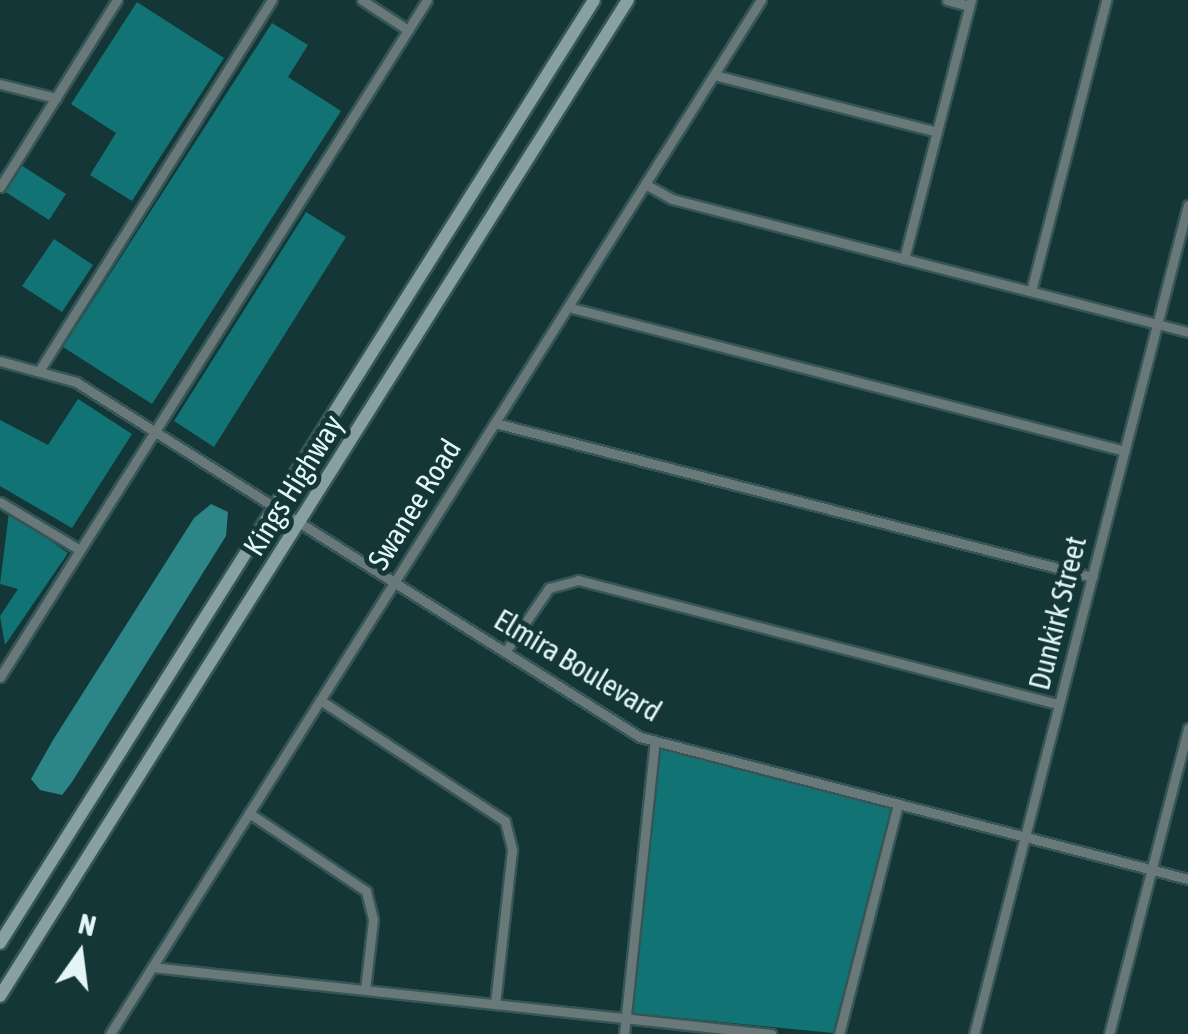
<!DOCTYPE html>
<style>
body{margin:0}
#map{position:relative;width:1188px;height:1034px;overflow:hidden;background:#153637;font-family:"Asap Condensed",sans-serif}
div>[style]{position:absolute}
.forest>*{inset:0;background:#117374}
.water>*{inset:0;background:#2c8586}
.roads{filter:drop-shadow(2px 0 #365556) drop-shadow(-2px 0 #365556) drop-shadow(0 2px #365556) drop-shadow(0 -2px #365556)}
.street>*{height:9px;margin:-4.5px;padding:0 4.5px;transform-origin:4.5px;border-radius:4.5px;background:#697878}
.secondary>*{height:12px;margin:-6px;padding:0 6px;transform-origin:6px;border-radius:6px;background:#88a0a0}
span{translate:-50% -50%;white-space:nowrap;text-align:center;line-height:1.15;-webkit-text-stroke:10px #153637;paint-order:stroke}
.street-label{font-size:30px;color:#e3f6f6}
.north{position:absolute;left:30px;top:904px;width:100px;height:100px;-webkit-text-stroke:8px #153637;paint-order:stroke;rotate:14deg;font-size:28px;font-weight:700;line-height:40px;text-align:center;color:#e3f6f6}
.north::after{content:'';display:block;margin:auto;width:35px;height:45px;background:#e3f6f6;clip-path:polygon(50% 0,100% 100%,50% 72%,0 100%)}
</style>
<div id="map">
<div class="forest">
<div style="clip-path:polygon(137px 2px,224px 58px,132px 201px,90px 175px,116px 133px,71px 104px)"></div>
<div style="clip-path:polygon(272px 23px,308px 45px,288px 77px,341px 111px,152px 404px,63px 347px)"></div>
<div style="clip-path:polygon(21px 165px,66px 194px,49px 220px,4px 191px)"></div>
<div style="clip-path:polygon(306px 212px,346px 237px,214px 447px,174px 421px)"></div>
<div style="clip-path:polygon(54px 239px,93px 265px,62px 312px,22px 286px)"></div>
<div style="clip-path:polygon(78px 399px,132px 434px,72px 528px,0 486px,0 420px,48px 445px)"></div>
<div style="clip-path:polygon(9px 512px,68px 553px,5px 645px,0 616px,18px 589px,0 584px)"></div>
<div style="clip-path:polygon(659px 747px,891px 808px,833px 1033px,631px 1013px)"></div>
</div>
<div class="water">
<div style="clip-path:polygon(211px 504px,228px 512px,226px 536px,72px 782px,62px 795px,40px 790px,31px 779px,53px 740px,194px 518px)"></div>
</div>
<div class="roads">
<div class="street">
<div style="left:362px;top:0;width:55px;rotate:33.1deg"></div>
<div style="left:947px;top:0;width:23px;rotate:15deg"></div>
<div style="left:714px;top:75px;width:230px;rotate:14.3deg"></div>
<div style="left:0;top:84px;width:58px;rotate:14deg"></div>
<div style="left:645px;top:184px;width:31px;rotate:29deg"></div>
<div style="left:672px;top:199px;width:533px;rotate:14.45deg"></div>
<div style="left:0;top:187px;width:221px;rotate:-58deg"></div>
<div style="left:904px;top:259px;width:268px;rotate:-75.5deg"></div>
<div style="left:1031px;top:291px;width:301px;rotate:-75.5deg"></div>
<div style="left:568px;top:307px;width:575px;rotate:14.5deg"></div>
<div style="left:0;top:361px;width:79px;rotate:15.4deg"></div>
<div style="left:76px;top:382px;width:666px;rotate:32.19deg"></div>
<div style="left:640px;top:737px;width:566px;rotate:14.53deg"></div>
<div style="left:39px;top:371px;width:438px;rotate:-57.9deg"></div>
<div style="left:495px;top:423px;width:617px;rotate:14.46deg"></div>
<div style="left:0;top:502px;width:93px;rotate:31deg"></div>
<div style="left:505px;top:652px;width:78px;rotate:-55.5deg"></div>
<div style="left:549px;top:588px;width:30px;rotate:-15deg"></div>
<div style="left:578px;top:580px;width:497px;rotate:14.5deg"></div>
<div style="left:0;top:677px;width:800px;rotate:-57.76deg"></div>
<div style="left:320px;top:700px;width:221px;rotate:33.2deg"></div>
<div style="left:505px;top:821px;width:30px;rotate:76deg"></div>
<div style="left:512px;top:850px;width:155px;rotate:96.3deg"></div>
<div style="left:249px;top:813px;width:141px;rotate:33.7deg"></div>
<div style="left:366px;top:891px;width:30px;rotate:76deg"></div>
<div style="left:373px;top:920px;width:70px;rotate:96.5deg"></div>
<div style="left:152px;top:967px;width:623px;rotate:6.18deg"></div>
<div style="left:110px;top:1034px;width:1222px;rotate:-57.81deg"></div>
<div style="left:624px;top:1034px;width:295px;rotate:-84deg"></div>
<div style="left:839px;top:1034px;width:237px;rotate:-75.6deg"></div>
<div style="left:974px;top:1034px;width:856px;rotate:-75.53deg"></div>
<div style="left:1109px;top:1034px;width:316px;rotate:-75.5deg"></div>
</div>
<div class="secondary">
<div style="left:0;top:943px;width:1114px;rotate:-57.79deg"></div>
<div style="left:0;top:996px;width:1177px;rotate:-57.77deg"></div>
</div>
</div>
<div class="street-label">
<span style="left:293px;top:485px;rotate:-58deg">Kings Highway</span>
<span style="left:414px;top:504px;rotate:-58deg">Swanee Road</span>
<span style="left:1057px;top:613px;rotate:-76deg">Dunkirk Street</span>
<span style="left:578px;top:665px;rotate:31deg">Elmira Boulevard</span>
</div>
<div class="north">N</div>
</div>
